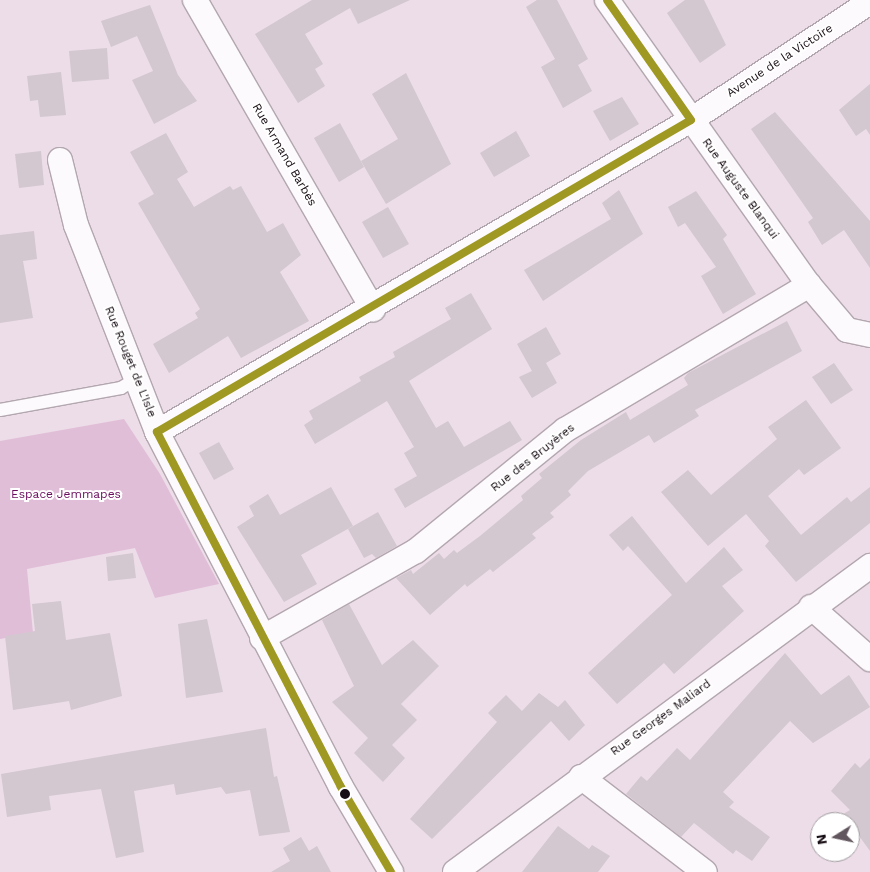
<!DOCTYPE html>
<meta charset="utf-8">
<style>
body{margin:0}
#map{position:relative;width:870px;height:872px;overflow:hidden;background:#eddde8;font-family:"Work Sans",sans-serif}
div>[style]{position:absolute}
.green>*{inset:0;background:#e1bed8}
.building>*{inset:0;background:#d3c7d0}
.roads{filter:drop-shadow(1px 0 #b3a7af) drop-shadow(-1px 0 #b3a7af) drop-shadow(0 1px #b3a7af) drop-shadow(0 -1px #b3a7af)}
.lane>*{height:12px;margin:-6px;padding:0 6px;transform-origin:6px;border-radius:6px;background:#fcfafc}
.street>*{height:24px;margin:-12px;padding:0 12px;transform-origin:12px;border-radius:12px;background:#fcfafc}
.bus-1>*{height:8px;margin:-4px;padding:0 4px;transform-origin:4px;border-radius:4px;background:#9f9822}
.dots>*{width:14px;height:14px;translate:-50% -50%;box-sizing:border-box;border:2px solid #fff;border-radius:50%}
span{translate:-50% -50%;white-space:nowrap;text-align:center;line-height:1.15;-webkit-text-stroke:4px #fff;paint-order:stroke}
.street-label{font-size:12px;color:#170d14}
.park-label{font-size:12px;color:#6b0c5d}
.north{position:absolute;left:810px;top:812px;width:50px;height:50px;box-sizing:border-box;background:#fff;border:1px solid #a29ea1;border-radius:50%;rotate:260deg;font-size:14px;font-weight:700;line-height:20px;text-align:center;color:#170d14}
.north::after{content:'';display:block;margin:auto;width:18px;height:22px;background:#62565e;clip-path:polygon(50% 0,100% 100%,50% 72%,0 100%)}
</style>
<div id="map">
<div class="green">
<div style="clip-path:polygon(124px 419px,160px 474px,219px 584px,155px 598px,135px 548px,27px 569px,33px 633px,0 639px,0 441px)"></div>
</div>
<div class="building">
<div style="clip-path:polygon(312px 0,410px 0,358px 24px,350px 8px,305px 34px,323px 64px,315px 69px,325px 86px,298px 103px,255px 34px)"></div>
<div style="clip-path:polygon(537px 0,557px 0,588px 59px,578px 65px,592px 91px,563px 108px,541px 67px,555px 59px,526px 7px)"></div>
<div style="clip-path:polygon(685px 0,704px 0,726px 45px,700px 63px,667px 13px)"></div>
<div style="clip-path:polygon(150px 5px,178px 75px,197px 101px,154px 124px,132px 80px,153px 71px,137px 36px,111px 47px,101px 21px)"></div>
<div style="clip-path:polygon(107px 48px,109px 79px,72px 82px,69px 51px)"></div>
<div style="clip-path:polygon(61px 72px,66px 115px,40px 117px,38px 100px,30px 101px,27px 76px)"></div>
<div style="clip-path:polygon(406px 73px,451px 164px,386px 204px,361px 161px,398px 139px,372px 94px)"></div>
<div style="clip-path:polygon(870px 84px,870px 135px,866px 129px,856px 136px,839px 110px)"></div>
<div style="clip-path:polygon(622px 97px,639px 124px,610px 141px,593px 111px)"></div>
<div style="clip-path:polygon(775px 112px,870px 221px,870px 268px,844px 230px,822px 245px,808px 222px,813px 218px,751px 129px)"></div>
<div style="clip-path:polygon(340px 123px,364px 167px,339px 182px,314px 138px)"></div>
<div style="clip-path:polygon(516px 131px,530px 156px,494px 177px,480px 153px)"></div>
<div style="clip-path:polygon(166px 133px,188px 172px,177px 179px,194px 207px,230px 186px,233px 190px,241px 186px,267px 232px,283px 223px,301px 255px,280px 272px,309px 321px,241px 358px,228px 336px,169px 373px,153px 344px,198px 318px,195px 313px,200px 309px,138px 203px,154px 194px,130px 152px)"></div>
<div style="clip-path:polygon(41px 151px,44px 185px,19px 188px,15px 154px)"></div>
<div style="clip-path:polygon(619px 190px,643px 234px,543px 301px,524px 270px,611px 219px,602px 203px)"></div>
<div style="clip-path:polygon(696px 191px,727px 235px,723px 239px,756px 294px,723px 314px,701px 276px,716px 267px,685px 223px,678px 227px,668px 207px)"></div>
<div style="clip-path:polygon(388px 207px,409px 244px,383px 258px,362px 222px)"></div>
<div style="clip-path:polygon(34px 231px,37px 259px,23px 261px,33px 318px,0 323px,0 235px)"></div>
<div style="clip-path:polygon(471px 293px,492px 329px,409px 381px,436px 428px,448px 421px,464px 447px,510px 421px,522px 440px,405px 508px,394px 489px,417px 476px,404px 453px,414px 447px,387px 401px,315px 444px,304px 425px,313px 419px,309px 411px,361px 381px,359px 377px,395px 357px,393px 352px,451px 319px,445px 308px)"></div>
<div style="clip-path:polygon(787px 321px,802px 351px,695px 410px,699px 416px,654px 443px,649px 435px,588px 471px,568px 491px,571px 495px,550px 513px,554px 517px,532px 534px,536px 538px,493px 572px,490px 569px,467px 587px,465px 584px,430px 615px,396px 578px,411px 570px,413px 574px,439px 553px,444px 559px,454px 550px,457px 553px,480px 536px,523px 500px,521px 496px,542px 478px,539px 474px,581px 440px,626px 412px,630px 420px,688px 385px,684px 378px,688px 373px)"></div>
<div style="clip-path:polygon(546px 327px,561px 354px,541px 366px,546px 363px,557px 383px,532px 398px,519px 377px,532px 371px,517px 344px)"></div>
<div style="clip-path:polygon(834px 363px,853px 390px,831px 404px,812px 377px)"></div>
<div style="clip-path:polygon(806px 400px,841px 448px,804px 475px,799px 469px,768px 496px,801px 535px,847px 497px,851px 502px,870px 487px,870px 523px,796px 582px,765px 546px,769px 541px,746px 514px,708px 546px,661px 492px,688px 470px,711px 495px,777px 439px,768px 427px)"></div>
<div style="clip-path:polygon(219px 442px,234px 469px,214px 480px,199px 453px)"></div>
<div style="clip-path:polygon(331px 487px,353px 526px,301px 555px,317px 584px,284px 602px,237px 527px,254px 516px,249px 506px,268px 494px,280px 515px)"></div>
<div style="clip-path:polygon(378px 512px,397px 546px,376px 558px,372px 554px,364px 558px,348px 529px)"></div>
<div style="clip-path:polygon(632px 516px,686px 583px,724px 547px,743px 570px,722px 586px,744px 611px,674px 674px,664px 663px,617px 704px,588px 673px,672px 595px,628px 546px,623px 551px,609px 535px)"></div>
<div style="clip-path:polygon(133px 553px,136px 578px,108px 581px,106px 557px)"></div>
<div style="clip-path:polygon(61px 601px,66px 640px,110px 633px,122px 696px,71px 710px,69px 701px,13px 710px,5px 636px,35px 631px,32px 604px)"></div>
<div style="clip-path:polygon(349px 604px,382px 665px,413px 640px,439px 666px,401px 704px,417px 720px,392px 745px,405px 758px,383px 782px,354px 753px,368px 738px,332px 702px,354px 686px,322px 620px)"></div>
<div style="clip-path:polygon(207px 619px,223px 692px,186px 698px,178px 624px)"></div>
<div style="clip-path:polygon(785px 653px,821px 695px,849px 675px,870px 707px,813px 743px,790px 721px,723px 792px,734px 802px,729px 807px,770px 837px,752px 861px,736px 850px,733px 854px,694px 823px,681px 837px,626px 794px,641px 776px,647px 781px,677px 748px,690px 760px)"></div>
<div style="clip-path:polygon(539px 693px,558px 707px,565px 700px,585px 725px,569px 741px,551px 721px,432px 839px,410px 819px,497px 722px,488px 713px,506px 695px,522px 711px)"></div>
<div style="clip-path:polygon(266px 728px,274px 777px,277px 776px,290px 832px,259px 836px,250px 790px,226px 794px,221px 787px,176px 795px,174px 784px,134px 791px,144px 852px,116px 858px,101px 789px,49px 796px,51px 810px,7px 817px,1px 774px)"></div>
<div style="clip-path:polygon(870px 758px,870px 851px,857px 833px,850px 833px,850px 822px,838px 817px,850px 810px,831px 791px,855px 763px,860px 768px)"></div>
<div style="clip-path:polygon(558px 826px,589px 849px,592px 845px,610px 856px,598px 872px,522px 872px)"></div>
<div style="clip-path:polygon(301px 837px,309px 851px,317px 846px,331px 872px,271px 872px,290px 861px,283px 848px)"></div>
</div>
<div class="roads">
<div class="lane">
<div style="left:0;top:410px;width:123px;rotate:-10.3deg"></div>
<div style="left:121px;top:388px;width:17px;rotate:-31deg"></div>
</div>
<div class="street">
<div style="left:195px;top:0;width:357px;rotate:60.1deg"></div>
<div style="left:607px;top:0;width:349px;rotate:54.7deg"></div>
<div style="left:809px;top:285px;width:59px;rotate:49.8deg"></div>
<div style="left:847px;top:330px;width:24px;rotate:12deg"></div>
<div style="left:60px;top:160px;width:67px;rotate:76.2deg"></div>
<div style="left:76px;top:225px;width:222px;rotate:68.6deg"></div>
<div style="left:157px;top:432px;width:400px;rotate:62.6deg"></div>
<div style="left:341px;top:787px;width:99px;rotate:59.5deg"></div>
<div style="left:157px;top:432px;width:618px;rotate:-30.3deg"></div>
<div style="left:691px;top:120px;width:214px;rotate:-33.4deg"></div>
<div style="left:811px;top:607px;width:79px;rotate:41.4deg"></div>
<div style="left:262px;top:638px;width:177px;rotate:-29.5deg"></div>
<div style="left:416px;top:551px;width:192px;rotate:-39.1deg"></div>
<div style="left:565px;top:430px;width:284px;rotate:-30.7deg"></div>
<div style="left:581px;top:777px;width:156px;rotate:37.5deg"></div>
<div style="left:455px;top:872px;width:516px;rotate:-36.4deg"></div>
</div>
</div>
<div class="bus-1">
<div style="left:391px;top:872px;width:99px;rotate:-120.5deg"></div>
<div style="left:341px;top:787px;width:400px;rotate:-117.4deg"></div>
<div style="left:157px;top:432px;width:618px;rotate:-30.3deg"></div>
<div style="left:691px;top:120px;width:146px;rotate:-125deg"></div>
</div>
<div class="dots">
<div style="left:345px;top:794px;background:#170d14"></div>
</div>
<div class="street-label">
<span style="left:780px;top:61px;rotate:-33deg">Avenue de la Victoire</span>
<span style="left:284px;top:155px;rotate:60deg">Rue Armand Barbès</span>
<span style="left:740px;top:189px;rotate:54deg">Rue Auguste Blanqui</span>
<span style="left:130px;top:362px;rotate:68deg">Rue Rouget de L'Isle</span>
<span style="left:533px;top:458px;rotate:-38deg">Rue des Bruyères</span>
<span style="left:661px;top:718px;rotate:-36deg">Rue Georges Maliard</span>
</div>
<div class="park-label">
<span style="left:66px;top:495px">Espace Jemmapes</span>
</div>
<div class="north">N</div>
</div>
